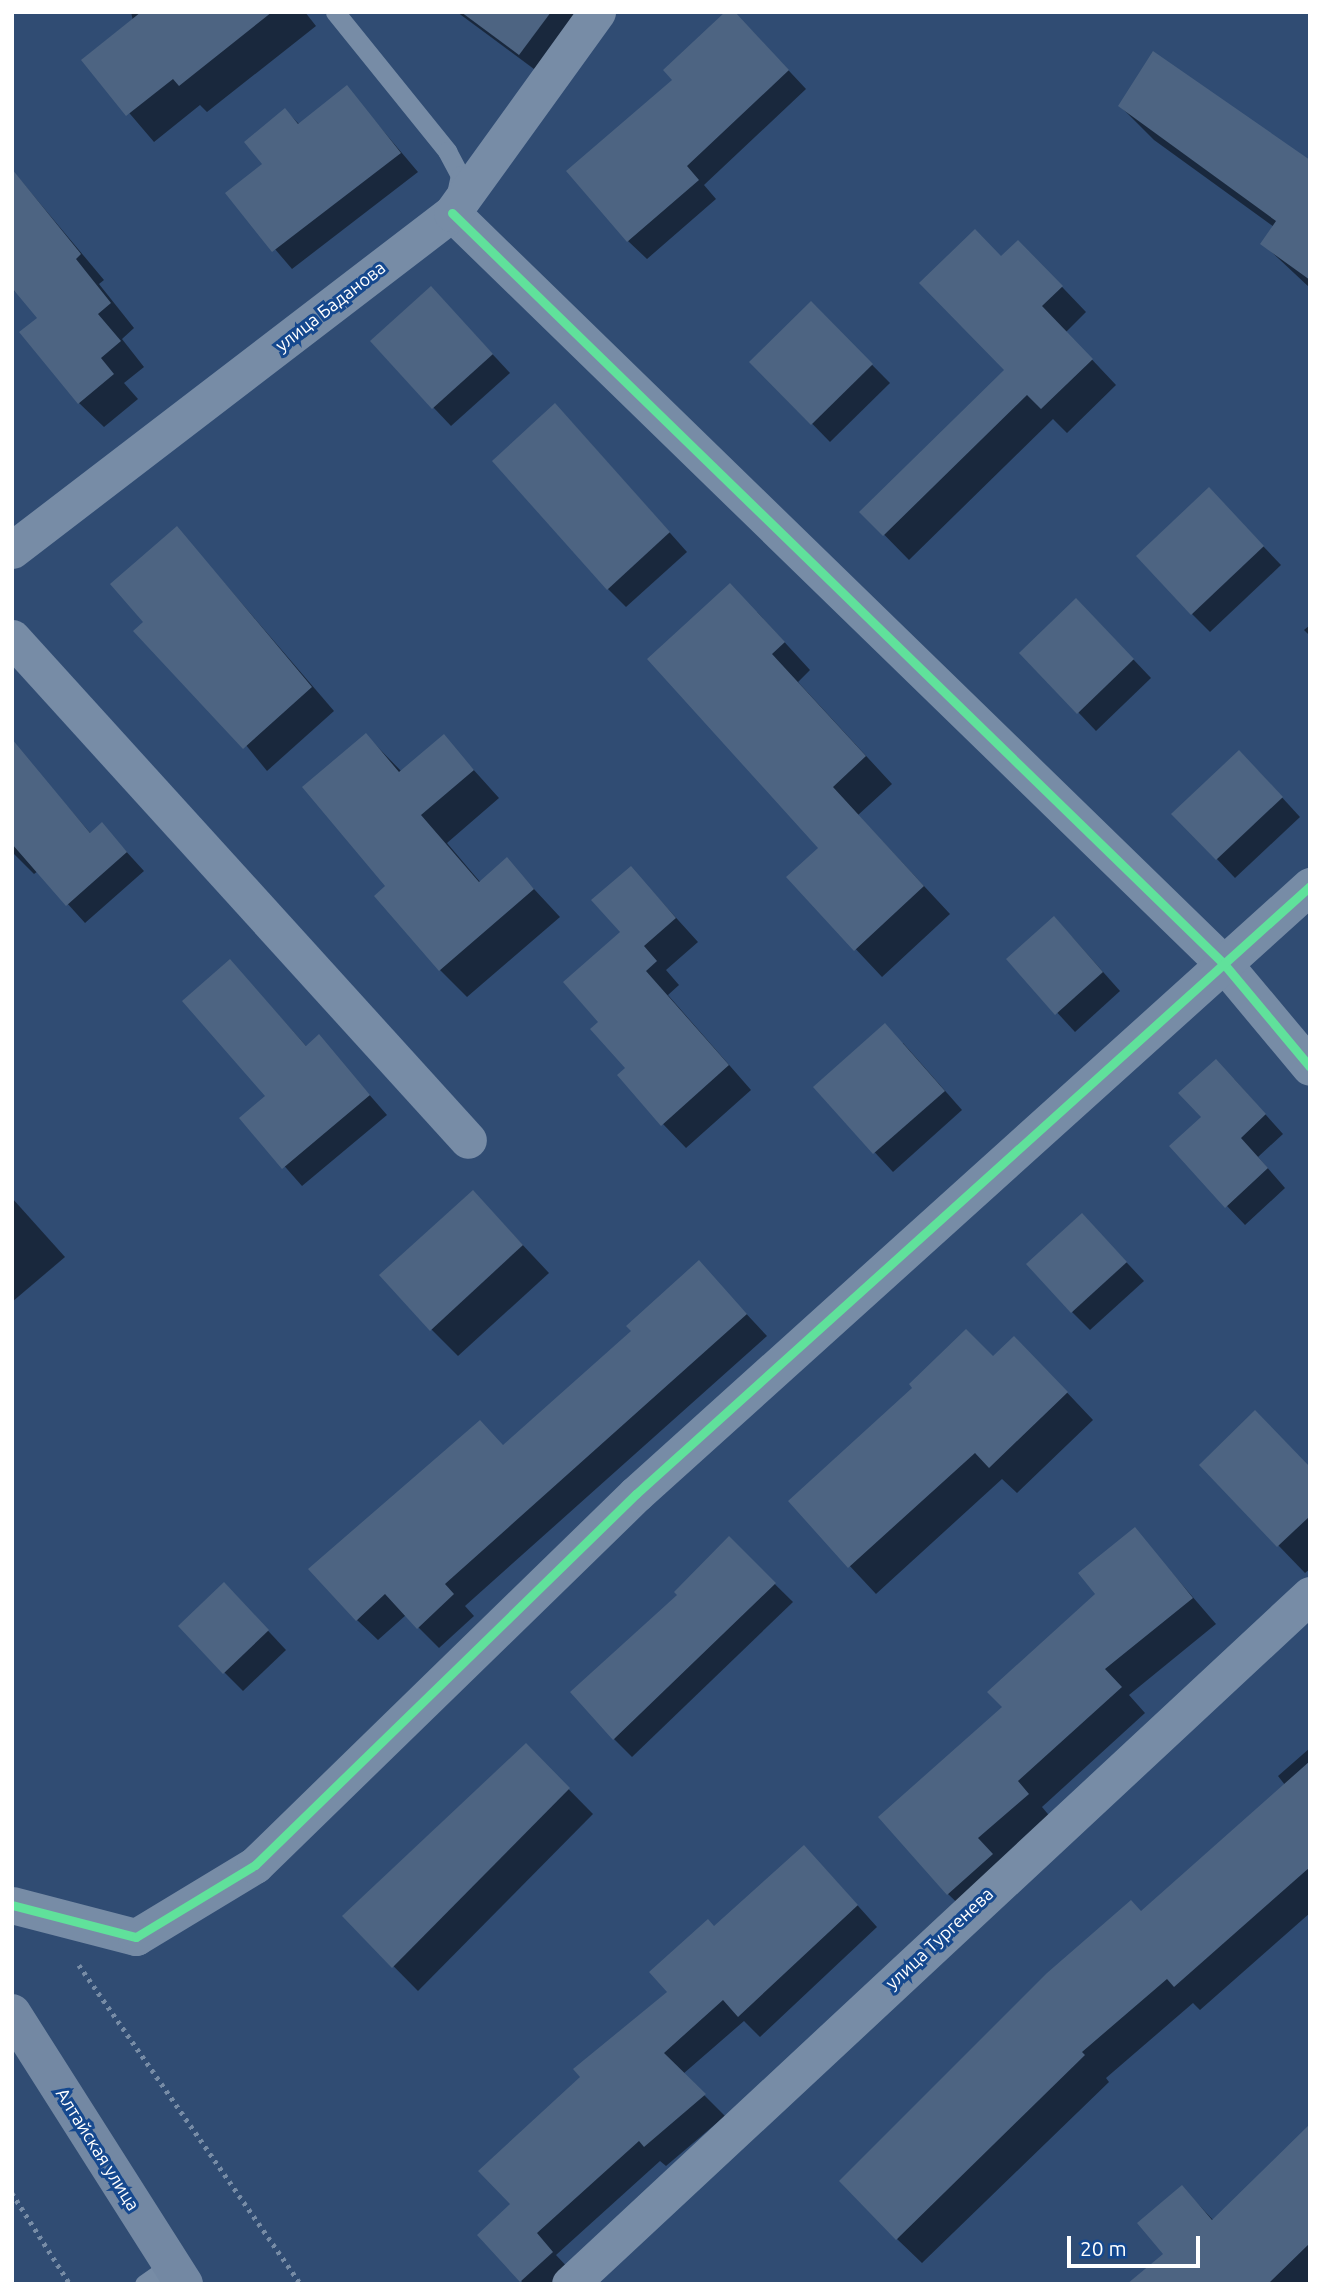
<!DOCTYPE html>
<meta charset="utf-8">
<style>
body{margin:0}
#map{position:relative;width:1322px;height:2296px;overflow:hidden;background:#304c73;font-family:Ubuntu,sans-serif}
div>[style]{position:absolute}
.shadow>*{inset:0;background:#0007}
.building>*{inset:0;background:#4d6482}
.path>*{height:4.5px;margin-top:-2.25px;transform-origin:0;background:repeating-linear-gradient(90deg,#778ca6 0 3.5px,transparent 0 8.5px)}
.lane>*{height:19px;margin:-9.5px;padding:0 9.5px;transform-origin:9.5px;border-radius:9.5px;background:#778ca6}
.street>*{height:37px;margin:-18.5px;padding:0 18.5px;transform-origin:18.5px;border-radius:18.5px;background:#778ca6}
.secondary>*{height:38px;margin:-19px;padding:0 19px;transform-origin:19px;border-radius:19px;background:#7388a3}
.cycleway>*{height:9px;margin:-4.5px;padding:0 4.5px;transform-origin:4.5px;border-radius:4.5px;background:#60e19b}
span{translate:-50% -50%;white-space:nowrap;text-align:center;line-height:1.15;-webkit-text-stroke:6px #15488e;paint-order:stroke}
.street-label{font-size:18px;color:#fff}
.frame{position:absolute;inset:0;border:14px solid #fff;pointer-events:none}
.scale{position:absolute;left:1067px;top:2236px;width:133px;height:32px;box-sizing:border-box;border:4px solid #fff;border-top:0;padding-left:9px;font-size:21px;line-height:24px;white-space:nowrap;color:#fff;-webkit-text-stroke:5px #15488e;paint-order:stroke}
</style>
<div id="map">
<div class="shadow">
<div style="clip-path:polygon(131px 12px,305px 12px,316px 26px,207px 112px,200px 105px,154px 142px,84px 60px,133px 21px)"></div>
<div style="clip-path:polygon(457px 12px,577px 12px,538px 72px)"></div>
<div style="clip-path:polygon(749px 28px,806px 89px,704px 185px,716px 199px,647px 259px,628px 241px)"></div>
<div style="clip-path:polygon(347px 88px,418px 172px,292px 269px,227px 193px,264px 164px,285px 110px,300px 125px)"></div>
<div style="clip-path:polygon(1120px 106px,1310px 162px,1310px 288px,1263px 244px,1274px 227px,1154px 140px)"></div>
<div style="clip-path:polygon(12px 170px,104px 280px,99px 284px,134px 328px,122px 339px,144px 367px,124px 383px,138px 399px,104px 427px,79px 403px,39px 318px,16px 290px,12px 293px)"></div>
<div style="clip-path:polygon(1002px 258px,1043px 267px,1086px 312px,1066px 332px,1116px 385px,1067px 433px,1053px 419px,909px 560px,862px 512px,1006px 370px)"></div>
<div style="clip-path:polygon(431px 288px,510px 373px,451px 426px,433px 407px)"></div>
<div style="clip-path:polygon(811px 303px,890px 383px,830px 442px,752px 362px)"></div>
<div style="clip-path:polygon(573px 424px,687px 552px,626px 607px,608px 589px)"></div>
<div style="clip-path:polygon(1227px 508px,1281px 565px,1210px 632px,1192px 614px)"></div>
<div style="clip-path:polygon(177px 528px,334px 711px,267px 771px,146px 622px)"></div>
<div style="clip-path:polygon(757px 612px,810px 670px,798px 682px,892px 784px,858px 815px,950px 914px,882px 977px,788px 877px,820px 848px)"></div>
<div style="clip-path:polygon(1094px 618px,1151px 678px,1096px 731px,1078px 712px)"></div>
<div style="clip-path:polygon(1310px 625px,1310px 636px,1304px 630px)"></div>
<div style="clip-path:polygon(366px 735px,402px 772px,444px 737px,499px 798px,447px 843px,481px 883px,507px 860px,560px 917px,467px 997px,440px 970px,388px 886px)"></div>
<div style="clip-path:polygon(20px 751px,91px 834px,102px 825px,144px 871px,85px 923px,38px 871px,34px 874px,12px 852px,12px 757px)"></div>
<div style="clip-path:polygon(1258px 771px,1300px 817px,1235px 878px,1174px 814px)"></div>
<div style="clip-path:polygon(631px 868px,698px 942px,666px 970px,679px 985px,668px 995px,751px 1090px,686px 1148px,663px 1124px,600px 1022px,622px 933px)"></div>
<div style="clip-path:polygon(1072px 937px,1120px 991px,1075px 1032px,1008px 959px)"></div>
<div style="clip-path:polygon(230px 961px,307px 1047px,319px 1037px,387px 1115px,302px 1186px,242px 1118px,268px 1097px)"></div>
<div style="clip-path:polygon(903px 1043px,962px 1110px,893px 1172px,815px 1088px)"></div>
<div style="clip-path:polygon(1234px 1079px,1283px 1134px,1258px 1157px,1285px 1188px,1245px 1225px,1227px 1206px,1203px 1118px)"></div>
<div style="clip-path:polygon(473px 1192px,549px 1273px,458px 1356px,431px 1329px)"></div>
<div style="clip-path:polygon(12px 1198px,65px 1257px,12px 1302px)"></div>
<div style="clip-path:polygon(1100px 1234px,1144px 1281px,1090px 1330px,1072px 1312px)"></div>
<div style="clip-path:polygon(699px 1263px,767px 1336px,465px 1606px,474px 1616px,439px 1648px,406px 1615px,378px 1640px,357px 1620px,504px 1447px,633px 1331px)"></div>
<div style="clip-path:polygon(993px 1358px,1041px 1365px,1093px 1420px,1017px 1493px,1002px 1479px,876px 1594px,790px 1502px)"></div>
<div style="clip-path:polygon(1201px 1465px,1310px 1468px,1310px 1569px,1305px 1573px)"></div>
<div style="clip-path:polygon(1135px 1530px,1216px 1624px,1129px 1695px,1145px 1713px,1042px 1807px,1053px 1820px,973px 1918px,948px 1894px,1004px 1708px,1097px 1594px)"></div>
<div style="clip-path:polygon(729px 1539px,793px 1602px,632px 1757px,614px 1739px,679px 1595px)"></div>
<div style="clip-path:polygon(242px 1603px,286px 1650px,243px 1691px,224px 1672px)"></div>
<div style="clip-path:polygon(526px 1746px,593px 1814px,418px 1991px,344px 1916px)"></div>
<div style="clip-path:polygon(1310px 1748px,1310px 1913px,1200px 2010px,1193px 2003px,1106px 2078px,1109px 2082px,922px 2263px,897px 2239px,1142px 1912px,1285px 1785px,1278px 1776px)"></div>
<div style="clip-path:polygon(824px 1868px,877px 1927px,760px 2037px,744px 2021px,683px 2074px,725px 2116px,666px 2166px,660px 2161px,556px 2255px,573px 2273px,561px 2284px,524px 2284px,479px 2235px,512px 2205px,670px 1993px)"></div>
<div style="clip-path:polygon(1310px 2148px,1310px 2284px,1130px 2284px,1165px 2254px,1182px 2187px,1214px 2221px)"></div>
</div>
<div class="building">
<div style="clip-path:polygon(141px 12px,272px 12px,179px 86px,173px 79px,126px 116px,81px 60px)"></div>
<div style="clip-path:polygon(461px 12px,551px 12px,519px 55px)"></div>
<div style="clip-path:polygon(725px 12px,735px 12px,789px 70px,687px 166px,699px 180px,627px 242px,566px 171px,672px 80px,663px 70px)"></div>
<div style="clip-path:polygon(1153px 51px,1310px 160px,1310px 280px,1260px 244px,1276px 221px,1118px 106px)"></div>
<div style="clip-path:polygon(347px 85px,401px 153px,272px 252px,225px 193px,262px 164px,244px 142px,285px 108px,298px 124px)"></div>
<div style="clip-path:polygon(12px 169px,81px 254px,76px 259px,111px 303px,98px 314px,121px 341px,101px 358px,114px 374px,78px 404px,19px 332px,37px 318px,12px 288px)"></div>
<div style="clip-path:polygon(975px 229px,1001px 256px,1018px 240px,1063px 286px,1042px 306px,1093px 359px,1041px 409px,1027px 395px,883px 536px,859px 512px,1004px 370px,919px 283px)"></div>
<div style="clip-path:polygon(431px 286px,493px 354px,432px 409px,370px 341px)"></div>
<div style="clip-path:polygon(811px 301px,873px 364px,811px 425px,749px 362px)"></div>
<div style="clip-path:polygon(555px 403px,670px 532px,607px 590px,492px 461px)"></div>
<div style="clip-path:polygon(1209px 487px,1264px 546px,1191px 615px,1136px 556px)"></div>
<div style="clip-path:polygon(177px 526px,312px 687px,243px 749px,133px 631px,143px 622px,110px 584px)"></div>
<div style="clip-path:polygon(730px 583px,785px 642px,772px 654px,866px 756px,833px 787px,924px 886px,854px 951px,786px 877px,818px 848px,647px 659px)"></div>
<div style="clip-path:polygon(1076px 598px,1134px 659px,1077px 714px,1019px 653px)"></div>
<div style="clip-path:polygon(366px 733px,399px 772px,444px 734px,474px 770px,421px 815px,479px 882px,507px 857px,534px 889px,439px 971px,374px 896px,385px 886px,302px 787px)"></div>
<div style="clip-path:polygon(12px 739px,90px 833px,102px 822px,127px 852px,66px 906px,12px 844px)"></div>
<div style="clip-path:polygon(1239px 750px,1283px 797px,1216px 860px,1171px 814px)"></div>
<div style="clip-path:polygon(631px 866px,676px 918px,644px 946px,657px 961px,646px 971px,729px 1065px,661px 1126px,617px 1075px,625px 1068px,590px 1029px,598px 1022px,563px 982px,620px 932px,591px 900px)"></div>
<div style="clip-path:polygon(1054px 916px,1103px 972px,1055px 1015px,1006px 959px)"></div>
<div style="clip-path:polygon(230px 959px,306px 1046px,319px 1034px,370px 1095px,282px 1169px,239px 1118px,265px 1096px,182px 1001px)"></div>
<div style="clip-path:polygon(885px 1023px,945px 1091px,873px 1154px,813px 1087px)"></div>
<div style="clip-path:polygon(1216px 1059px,1266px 1114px,1241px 1138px,1268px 1168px,1225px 1208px,1169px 1146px,1201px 1117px,1178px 1093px)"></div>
<div style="clip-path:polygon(473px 1190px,523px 1245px,430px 1331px,379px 1275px)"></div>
<div style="clip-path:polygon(1082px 1213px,1127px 1262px,1071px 1313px,1026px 1264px)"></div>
<div style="clip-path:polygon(699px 1260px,747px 1314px,445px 1584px,454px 1594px,417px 1629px,385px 1594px,356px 1621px,308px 1569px,480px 1420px,503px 1445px,631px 1331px,626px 1326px)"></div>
<div style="clip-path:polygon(966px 1329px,993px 1356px,1014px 1336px,1068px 1392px,989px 1468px,975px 1453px,848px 1568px,788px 1501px,912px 1388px,909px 1384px)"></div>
<div style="clip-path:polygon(1255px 1410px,1310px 1467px,1310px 1516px,1277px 1547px,1199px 1465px)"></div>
<div style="clip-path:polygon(1135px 1527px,1193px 1598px,1105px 1669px,1122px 1687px,1018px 1781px,1029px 1794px,978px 1838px,993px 1854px,947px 1895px,878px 1817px,1002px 1707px,987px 1692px,1095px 1594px,1078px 1573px)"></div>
<div style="clip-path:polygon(729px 1536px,776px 1583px,613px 1740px,570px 1692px,677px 1595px,674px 1592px)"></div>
<div style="clip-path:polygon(224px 1582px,269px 1630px,223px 1674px,178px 1626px)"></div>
<div style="clip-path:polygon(526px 1743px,570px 1788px,392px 1968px,342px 1916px)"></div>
<div style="clip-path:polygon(1310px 1761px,1310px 1867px,1174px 1987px,1167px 1979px,1082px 2052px,1085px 2055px,896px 2240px,839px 2181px,1047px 1973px,1131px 1900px,1141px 1911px)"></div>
<div style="clip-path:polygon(804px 1845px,858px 1905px,738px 2017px,723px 2000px,664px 2053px,706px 2094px,644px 2147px,639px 2141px,537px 2233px,553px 2252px,520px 2282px,477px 2235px,510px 2204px,478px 2171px,580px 2077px,573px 2069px,667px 1992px,649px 1972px,708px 1919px,714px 1926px)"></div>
<div style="clip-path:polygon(1310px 2124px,1310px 2243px,1268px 2284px,1127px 2284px,1163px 2254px,1137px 2223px,1182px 2185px,1212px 2220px)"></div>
</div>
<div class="path">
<div style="left:79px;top:1965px;width:389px;rotate:55.2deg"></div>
<div style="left:12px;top:2193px;width:108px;rotate:57.5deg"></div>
</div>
<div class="lane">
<div style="left:335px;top:12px;width:179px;rotate:51.1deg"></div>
<div style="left:447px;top:151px;width:27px;rotate:62deg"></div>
<div style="left:460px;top:175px;width:24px;rotate:102deg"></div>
<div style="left:144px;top:2284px;width:33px;rotate:-35deg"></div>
</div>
<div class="street">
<div style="left:452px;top:213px;width:1077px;rotate:44.21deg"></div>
<div style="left:1224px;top:964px;width:134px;rotate:50.1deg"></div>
<div style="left:12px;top:550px;width:554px;rotate:-37.45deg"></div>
<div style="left:452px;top:213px;width:248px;rotate:-54.2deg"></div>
<div style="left:12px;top:638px;width:678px;rotate:47.75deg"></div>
<div style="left:12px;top:1905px;width:128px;rotate:14.5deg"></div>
<div style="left:136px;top:1937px;width:139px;rotate:-31.2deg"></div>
<div style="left:255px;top:1865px;width:532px;rotate:-44.24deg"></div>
<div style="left:636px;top:1494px;width:908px;rotate:-42.05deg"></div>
<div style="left:570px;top:2284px;width:1011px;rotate:-42.96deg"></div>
</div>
<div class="secondary">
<div style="left:12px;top:2013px;width:321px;rotate:57.6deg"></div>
</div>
<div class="cycleway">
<div style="left:452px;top:213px;width:1077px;rotate:44.21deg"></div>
<div style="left:1224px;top:964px;width:134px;rotate:50.1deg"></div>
<div style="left:12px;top:1905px;width:128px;rotate:14.5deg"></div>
<div style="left:136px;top:1937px;width:139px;rotate:-31.2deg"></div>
<div style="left:255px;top:1865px;width:532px;rotate:-44.24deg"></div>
<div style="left:636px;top:1494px;width:908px;rotate:-42.05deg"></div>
</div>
<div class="street-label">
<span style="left:330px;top:306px;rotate:-38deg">улица Баданова</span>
<span style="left:939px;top:1938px;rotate:-43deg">улица Тургенева</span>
<span style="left:98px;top:2149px;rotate:58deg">Алтайская улица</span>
</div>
<div class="frame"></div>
<div class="scale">20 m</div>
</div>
